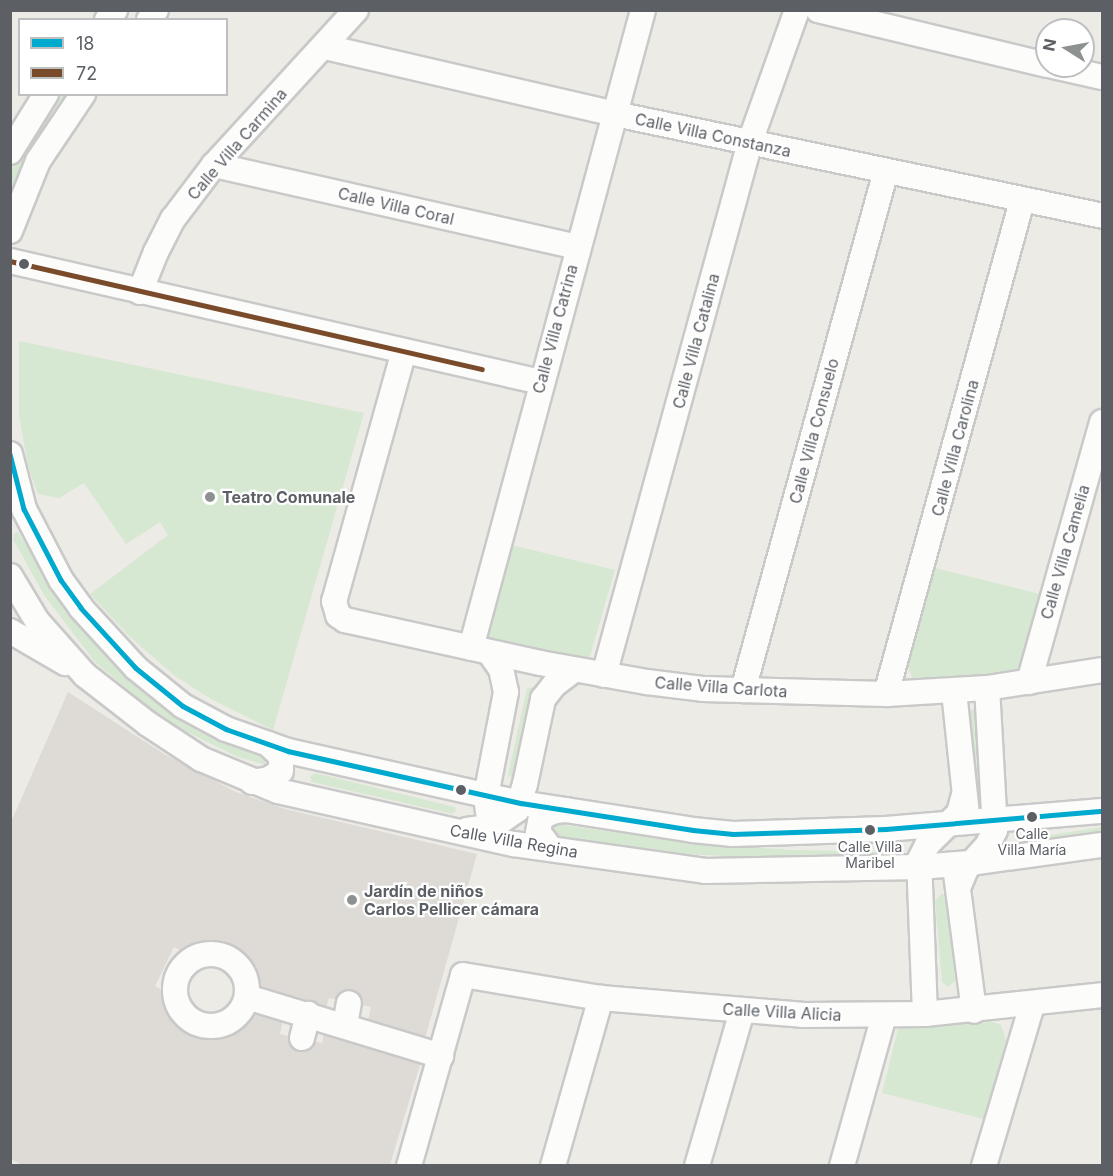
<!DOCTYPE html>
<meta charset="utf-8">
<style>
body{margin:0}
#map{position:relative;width:1113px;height:1176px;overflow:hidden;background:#ecebe6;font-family:Inter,sans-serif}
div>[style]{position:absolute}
.education>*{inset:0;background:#dedbd6}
.green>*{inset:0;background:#d6e8d2}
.roads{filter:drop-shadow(2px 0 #c9c9c9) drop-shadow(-2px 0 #c9c9c9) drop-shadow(0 2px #c9c9c9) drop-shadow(0 -2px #c9c9c9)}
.minor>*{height:24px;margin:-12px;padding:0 12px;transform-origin:12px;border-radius:12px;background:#fcfcfb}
.minor>.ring{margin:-12px;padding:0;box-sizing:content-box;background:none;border:24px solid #fcfcfb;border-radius:50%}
.bus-1>*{height:4.5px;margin:-2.25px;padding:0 2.25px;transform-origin:2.25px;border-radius:2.25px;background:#00a9ce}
.bus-2>*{height:4.5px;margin:-2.25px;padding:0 2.25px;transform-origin:2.25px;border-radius:2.25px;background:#7a4b2a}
.dots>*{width:16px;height:16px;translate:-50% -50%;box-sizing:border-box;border:3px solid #fff;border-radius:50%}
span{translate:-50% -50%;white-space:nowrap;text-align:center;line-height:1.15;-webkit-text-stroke:4.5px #fff;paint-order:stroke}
.bus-label{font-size:14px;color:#5c6065}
.street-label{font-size:16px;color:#5c6065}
.poi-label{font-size:16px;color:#5c6065;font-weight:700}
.left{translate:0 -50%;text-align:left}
.frame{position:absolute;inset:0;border:12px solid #5c6065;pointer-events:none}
.legend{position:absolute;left:18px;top:18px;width:210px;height:78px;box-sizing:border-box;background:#fff;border:2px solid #bebfc1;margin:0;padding:8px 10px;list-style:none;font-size:18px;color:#5c6065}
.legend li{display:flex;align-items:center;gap:12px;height:30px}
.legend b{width:30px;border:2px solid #bebfc1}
.north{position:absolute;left:1035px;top:18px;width:60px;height:60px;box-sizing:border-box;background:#fff;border:2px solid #bebfc1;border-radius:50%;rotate:281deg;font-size:16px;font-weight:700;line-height:24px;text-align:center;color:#5c6065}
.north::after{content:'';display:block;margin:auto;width:21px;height:27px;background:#8e9192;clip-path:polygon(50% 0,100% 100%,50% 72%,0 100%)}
</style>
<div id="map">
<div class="education">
<div style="clip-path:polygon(68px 692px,164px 754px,236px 792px,285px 809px,477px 854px,424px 1042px,367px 1025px,371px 1007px,329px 998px,324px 1014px,256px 992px,255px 980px,245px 958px,227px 948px,205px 947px,189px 955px,174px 947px,155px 986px,168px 993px,169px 1003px,178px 1020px,198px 1032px,227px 1032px,238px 1027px,253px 1007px,284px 1015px,280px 1034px,322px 1043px,325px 1027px,422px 1058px,390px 1165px,24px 1166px,11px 1159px,11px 822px)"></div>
</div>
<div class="green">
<div style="clip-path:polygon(56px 95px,71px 95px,11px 198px,11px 170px)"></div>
<div style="clip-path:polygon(19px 341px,364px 413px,273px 730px,211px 699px,175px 676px,129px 636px,90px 594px,168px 535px,160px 522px,126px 544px,84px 483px,59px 498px,38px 494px,28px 467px,19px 415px)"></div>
<div style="clip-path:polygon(18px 532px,61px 603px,96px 646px,159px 703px,215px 737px,265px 757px,265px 765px,238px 757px,183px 730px,154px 711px,95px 662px,44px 595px,13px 539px,14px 534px)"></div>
<div style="clip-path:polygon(507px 544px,615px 570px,590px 656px,582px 661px,489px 641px,486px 633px)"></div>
<div style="clip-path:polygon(935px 568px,1044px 595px,1025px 661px,1020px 669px,922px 682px,912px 678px,906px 660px)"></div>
<div style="clip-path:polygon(533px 687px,536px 688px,520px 778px,513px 778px,508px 775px,527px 689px)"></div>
<div style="clip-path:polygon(973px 709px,978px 711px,980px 798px,976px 796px,969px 713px)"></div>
<div style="clip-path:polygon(315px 773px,455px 807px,456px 811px,453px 814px,312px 782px,310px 777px)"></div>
<div style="clip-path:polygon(549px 823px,690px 843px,793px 850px,891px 852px,894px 856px,792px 859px,684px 854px,548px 835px)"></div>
<div style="clip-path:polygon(1102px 827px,1102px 837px,1043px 843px,1042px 841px,1045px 836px)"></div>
<div style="clip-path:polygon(941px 894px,946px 895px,949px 901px,955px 981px,948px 987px,942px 982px,935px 902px)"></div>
<div style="clip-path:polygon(993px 1022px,1001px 1025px,1006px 1040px,984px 1119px,882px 1093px,898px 1029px,904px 1027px)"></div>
</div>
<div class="roads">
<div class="minor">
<div style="left:818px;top:10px;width:236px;rotate:13.5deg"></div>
<div style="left:107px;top:20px;width:13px;rotate:-51deg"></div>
<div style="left:149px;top:20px;width:12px;rotate:-55deg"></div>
<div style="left:325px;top:47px;width:298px;rotate:13deg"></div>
<div style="left:615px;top:114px;width:498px;rotate:11.8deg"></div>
<div style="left:1053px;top:66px;width:50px;rotate:12.7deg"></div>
<div style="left:10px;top:152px;width:68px;rotate:-58.2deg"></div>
<div style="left:214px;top:165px;width:372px;rotate:12.7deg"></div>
<div style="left:10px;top:231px;width:75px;rotate:-68.2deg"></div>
<div style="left:38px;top:161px;width:81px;rotate:-56.1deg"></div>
<div style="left:10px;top:261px;width:545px;rotate:12.84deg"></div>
<div style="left:140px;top:292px;width:43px;rotate:-68.2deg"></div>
<div style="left:156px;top:252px;width:37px;rotate:-63deg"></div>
<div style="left:173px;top:219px;width:68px;rotate:-52.8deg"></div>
<div style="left:214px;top:165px;width:210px;rotate:-47.5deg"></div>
<div style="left:404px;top:351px;width:260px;rotate:105.6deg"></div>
<div style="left:334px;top:601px;width:15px;rotate:74deg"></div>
<div style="left:338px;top:615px;width:9px;rotate:36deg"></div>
<div style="left:345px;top:620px;width:200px;rotate:12.4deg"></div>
<div style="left:540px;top:663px;width:109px;rotate:10.1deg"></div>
<div style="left:647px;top:682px;width:56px;rotate:7.1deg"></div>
<div style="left:703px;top:689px;width:183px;rotate:1.6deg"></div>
<div style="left:886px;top:694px;width:101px;rotate:-3.4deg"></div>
<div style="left:987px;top:688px;width:116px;rotate:-8.9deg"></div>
<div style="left:10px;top:454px;width:57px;rotate:75.7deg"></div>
<div style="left:24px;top:509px;width:80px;rotate:62.5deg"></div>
<div style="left:61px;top:580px;width:34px;rotate:54deg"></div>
<div style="left:81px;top:608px;width:81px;rotate:47.5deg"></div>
<div style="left:136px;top:668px;width:60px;rotate:39deg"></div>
<div style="left:183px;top:706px;width:49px;rotate:28.1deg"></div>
<div style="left:226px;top:729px;width:66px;rotate:19.5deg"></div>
<div style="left:288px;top:751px;width:239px;rotate:12.6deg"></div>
<div style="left:521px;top:803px;width:174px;rotate:8.9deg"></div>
<div style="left:693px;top:830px;width:40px;rotate:5.7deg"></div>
<div style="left:733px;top:834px;width:153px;rotate:-1.9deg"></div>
<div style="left:886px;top:829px;width:217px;rotate:-4.8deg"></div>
<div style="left:10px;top:576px;width:52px;rotate:59deg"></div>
<div style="left:37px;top:621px;width:72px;rotate:48.4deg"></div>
<div style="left:85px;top:675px;width:80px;rotate:37.9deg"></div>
<div style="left:148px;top:724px;width:64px;rotate:33.4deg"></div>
<div style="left:201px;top:759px;width:83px;rotate:22.6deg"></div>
<div style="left:278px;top:791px;width:242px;rotate:12.7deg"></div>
<div style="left:514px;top:844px;width:193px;rotate:8deg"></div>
<div style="left:705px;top:871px;width:214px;rotate:-1.1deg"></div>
<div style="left:919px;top:867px;width:51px;rotate:-4.5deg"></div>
<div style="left:970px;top:863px;width:133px;rotate:-7.8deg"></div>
<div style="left:10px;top:631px;width:64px;rotate:30.2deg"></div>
<div style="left:471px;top:648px;width:661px;rotate:-74.91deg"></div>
<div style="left:604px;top:675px;width:553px;rotate:-74.68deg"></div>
<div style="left:750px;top:142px;width:140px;rotate:-70.4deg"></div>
<div style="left:1029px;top:682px;width:270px;rotate:-74.3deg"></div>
<div style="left:743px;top:690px;width:538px;rotate:-74.6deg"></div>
<div style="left:954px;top:691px;width:124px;rotate:84deg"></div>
<div style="left:886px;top:694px;width:511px;rotate:-74.58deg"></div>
<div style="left:252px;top:782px;width:17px;rotate:-10deg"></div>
<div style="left:269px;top:779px;width:14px;rotate:-34deg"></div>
<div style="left:281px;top:771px;width:15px;rotate:-90deg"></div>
<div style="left:281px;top:756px;width:18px;rotate:-137deg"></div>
<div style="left:488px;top:812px;width:16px;rotate:-97deg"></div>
<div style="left:486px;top:796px;width:106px;rotate:-79.1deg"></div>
<div style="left:506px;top:692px;width:24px;rotate:-102deg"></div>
<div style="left:501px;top:669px;width:19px;rotate:-125deg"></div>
<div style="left:467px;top:830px;width:27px;rotate:-8deg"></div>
<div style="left:494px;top:826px;width:28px;rotate:-35deg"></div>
<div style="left:517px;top:810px;width:27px;rotate:-73deg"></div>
<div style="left:525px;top:784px;width:87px;rotate:-78deg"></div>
<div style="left:543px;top:699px;width:18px;rotate:-52deg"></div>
<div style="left:554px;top:685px;width:25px;rotate:-37deg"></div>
<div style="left:551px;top:849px;width:21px;rotate:-127deg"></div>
<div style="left:538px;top:832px;width:15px;rotate:-79deg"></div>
<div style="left:541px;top:817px;width:15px;rotate:-23deg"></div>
<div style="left:555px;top:811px;width:11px;rotate:-5deg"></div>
<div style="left:956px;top:874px;width:138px;rotate:82.5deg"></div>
<div style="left:958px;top:888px;width:21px;rotate:-67deg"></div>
<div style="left:966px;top:869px;width:31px;rotate:-48deg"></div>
<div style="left:987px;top:846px;width:18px;rotate:-63deg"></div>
<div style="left:995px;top:830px;width:142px;rotate:-93.2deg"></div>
<div class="ring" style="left:175px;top:954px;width:48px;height:48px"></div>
<div style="left:247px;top:997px;width:203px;rotate:16.9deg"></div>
<div style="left:925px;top:1014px;width:153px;rotate:-92.2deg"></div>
<div style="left:919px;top:861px;width:18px;rotate:-63deg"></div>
<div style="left:927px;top:845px;width:45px;rotate:-45deg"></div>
<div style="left:959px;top:813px;width:16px;rotate:-75deg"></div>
<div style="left:345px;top:1025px;width:22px;rotate:-80deg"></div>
<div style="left:302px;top:1038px;width:25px;rotate:-76deg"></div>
<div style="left:409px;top:1166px;width:198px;rotate:-74.2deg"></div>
<div style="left:463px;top:975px;width:140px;rotate:9.5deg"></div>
<div style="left:601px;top:998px;width:204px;rotate:4.8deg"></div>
<div style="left:804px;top:1015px;width:121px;rotate:-0.5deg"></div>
<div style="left:925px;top:1014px;width:178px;rotate:-6.1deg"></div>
<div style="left:553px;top:1166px;width:175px;rotate:-74.1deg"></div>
<div style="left:697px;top:1166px;width:161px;rotate:-73.8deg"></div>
<div style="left:842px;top:1166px;width:156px;rotate:-74.4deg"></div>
<div style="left:984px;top:1166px;width:168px;rotate:-73.4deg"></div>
</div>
</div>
<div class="bus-1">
<div style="left:10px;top:454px;width:57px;rotate:75.7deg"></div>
<div style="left:24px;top:509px;width:80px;rotate:62.5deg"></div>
<div style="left:61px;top:580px;width:34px;rotate:54deg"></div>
<div style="left:81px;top:608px;width:81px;rotate:47.5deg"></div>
<div style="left:136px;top:668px;width:60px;rotate:39deg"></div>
<div style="left:183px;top:706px;width:49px;rotate:28.1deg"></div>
<div style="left:226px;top:729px;width:66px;rotate:19.5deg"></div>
<div style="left:288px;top:751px;width:239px;rotate:12.6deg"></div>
<div style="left:521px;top:803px;width:174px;rotate:8.9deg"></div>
<div style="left:693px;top:830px;width:40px;rotate:5.7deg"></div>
<div style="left:733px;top:834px;width:153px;rotate:-1.9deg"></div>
<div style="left:886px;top:829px;width:217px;rotate:-4.8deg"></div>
</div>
<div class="bus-2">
<div style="left:10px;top:261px;width:484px;rotate:12.9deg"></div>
</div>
<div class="dots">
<div style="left:24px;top:264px;background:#5c6065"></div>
<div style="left:210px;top:497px;background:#8e9192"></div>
<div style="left:461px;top:790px;background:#5c6065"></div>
<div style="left:1032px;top:817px;background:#5c6065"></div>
<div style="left:870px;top:830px;background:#5c6065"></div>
<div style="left:352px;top:900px;background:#8e9192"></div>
</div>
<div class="bus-label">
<span style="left:1032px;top:842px">Calle<br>Villa María</span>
<span style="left:870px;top:855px">Calle Villa<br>Maribel</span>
</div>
<div class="street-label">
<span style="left:713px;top:135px;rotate:12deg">Calle Villa Constanza</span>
<span style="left:237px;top:144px;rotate:-49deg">Calle Villa Carmina</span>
<span style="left:396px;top:206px;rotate:13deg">Calle Villa Coral</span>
<span style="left:555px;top:329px;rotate:-75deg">Calle Villa Catrina</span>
<span style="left:696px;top:341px;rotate:-75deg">Calle Villa Catalina</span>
<span style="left:814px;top:431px;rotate:-75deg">Calle Villa Consuelo</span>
<span style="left:955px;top:448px;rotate:-75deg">Calle Villa Carolina</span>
<span style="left:1065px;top:552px;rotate:-74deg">Calle Villa Camelia</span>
<span style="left:721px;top:687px;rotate:4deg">Calle Villa Carlota</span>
<span style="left:514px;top:841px;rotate:10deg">Calle Villa Regina</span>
<span style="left:782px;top:1012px;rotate:3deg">Calle Villa Alicia</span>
</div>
<div class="poi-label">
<span class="left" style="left:222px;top:497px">Teatro Comunale</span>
<span class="left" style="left:364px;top:900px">Jardín de niños<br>Carlos Pellicer cámara</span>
</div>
<div class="frame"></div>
<ul class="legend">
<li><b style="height:8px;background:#00a9ce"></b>18</li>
<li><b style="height:8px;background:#7a4b2a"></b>72</li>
</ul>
<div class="north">N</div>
</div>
